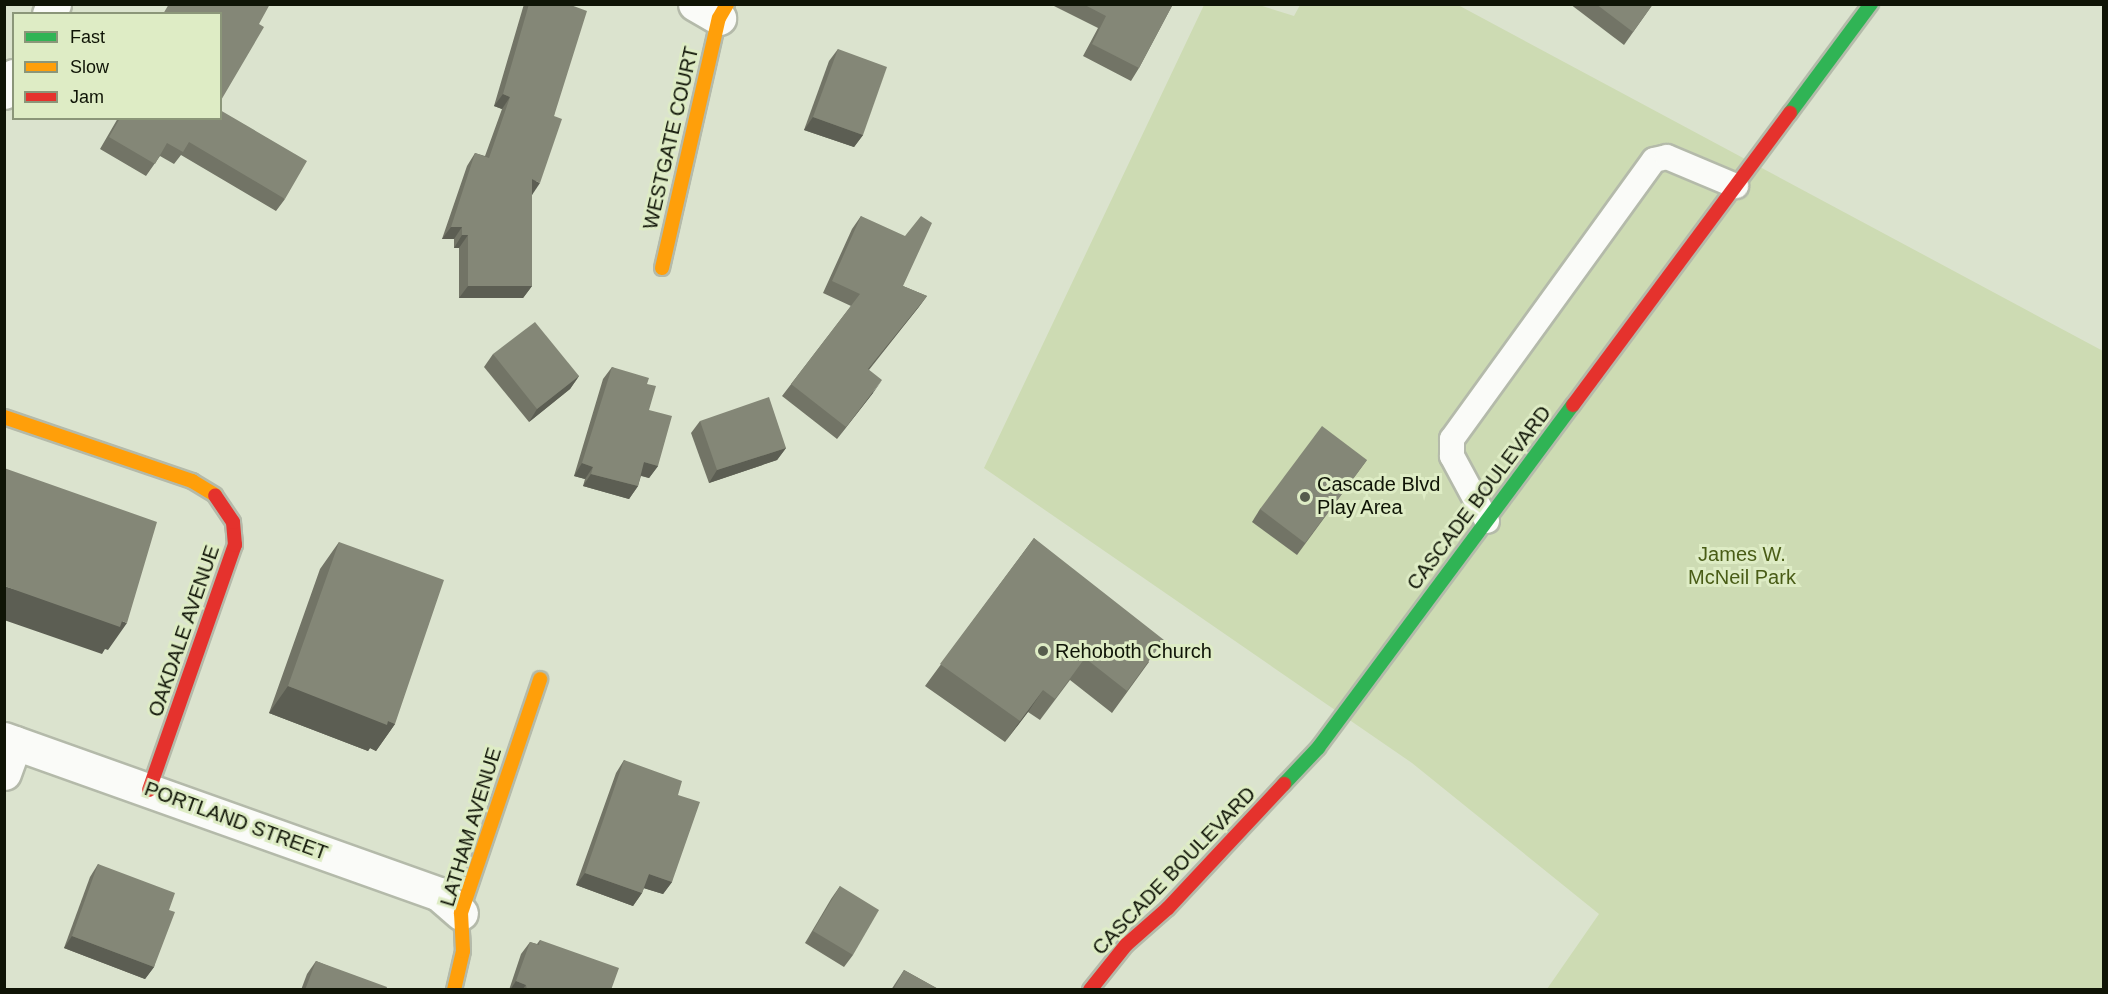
<!DOCTYPE html>
<style>
body{margin:0}
#map{position:relative;width:2108px;height:994px;overflow:hidden;background:#dbe3ce;font-family:Arial,sans-serif}
div>[style]{position:absolute}
.green>*{inset:0;background:#cddbb3}
.roads{filter:drop-shadow(2px 0 #b4baaa) drop-shadow(-2px 0 #b4baaa) drop-shadow(0 2px #b4baaa) drop-shadow(0 -2px #b4baaa)}
.lane>*{height:24px;margin:-12px;padding:0 12px;transform-origin:12px;border-radius:12px;background:#fafbf8}
.street>*{height:33px;margin:-16.5px;padding:0 16.5px;transform-origin:16.5px;border-radius:16.5px;background:#fafbf8}
.fast>*{height:14px;margin:-7px;padding:0 7px;transform-origin:7px;border-radius:7px;background:#30b455}
.slow>*{height:14px;margin:-7px;padding:0 7px;transform-origin:7px;border-radius:7px;background:#ff9f0a}
.jam>*{height:14px;margin:-7px;padding:0 7px;transform-origin:7px;border-radius:7px;background:#e5322d}
.wall>*{inset:0;background:#727466}
.shaded-wall>*{inset:0;background:#5c5e53}
.building>*{inset:0;background:#848777}
.dots>*{width:16px;height:16px;translate:-50% -50%;box-sizing:border-box;border:3px solid #deecc5;border-radius:50%}
span{translate:-50% -50%;white-space:nowrap;text-align:center;line-height:1.15;-webkit-text-stroke:6px #deecc5;paint-order:stroke}
.street-label{font-size:20px;color:#0f1406}
.poi-label{font-size:20px;color:#0f1406}
.left{translate:0 -50%;text-align:left}
.park-label{font-size:20px;color:#495c16}
.frame{position:absolute;inset:0;border:6px solid #0f1406;pointer-events:none}
.legend{position:absolute;left:12px;top:12px;width:210px;height:108px;box-sizing:border-box;background:#deecc5;border:2px solid #8b9679;margin:0;padding:8px 10px;list-style:none;font-size:18px;color:#0f1406}
.legend li{display:flex;align-items:center;gap:12px;height:30px}
.legend b{width:30px;border:2px solid #8b9679}
</style>
<div id="map">
<div class="green">
<div style="clip-path:polygon(1204px 5px,1259px 5px,1294px 16px,1300px 5px,1458px 5px,2103px 351px,2103px 989px,1547px 989px,1599px 914px,1412px 763px,984px 468px)"></div>
</div>
<div class="roads">
<div class="lane">
<div style="left:1487px;top:521px;width:74px;rotate:-118.3deg"></div>
<div style="left:1452px;top:456px;width:17px;rotate:-90deg"></div>
<div style="left:1452px;top:439px;width:344px;rotate:-54.1deg"></div>
<div style="left:1654px;top:160px;width:13px;rotate:-13deg"></div>
<div style="left:1667px;top:157px;width:75px;rotate:22.8deg"></div>
</div>
<div class="street">
<div style="left:695px;top:4px;width:28px;rotate:30deg"></div>
<div style="left:49px;top:14px;width:11px;rotate:-63deg"></div>
<div style="left:4px;top:92px;width:19px;rotate:-58deg"></div>
<div style="left:4px;top:739px;width:462px;rotate:19.6deg"></div>
<div style="left:439px;top:894px;width:29px;rotate:41deg"></div>
<div style="left:4px;top:773px;width:32px;rotate:-70deg"></div>
</div>
<div class="fast">
<div style="left:1790px;top:113px;width:136px;rotate:-53.4deg"></div>
<div style="left:1284px;top:784px;width:50px;rotate:-46.6deg"></div>
<div style="left:1318px;top:748px;width:427px;rotate:-53.4deg"></div>
</div>
<div class="slow">
<div style="left:662px;top:268px;width:256px;rotate:-77.2deg"></div>
<div style="left:719px;top:18px;width:16px;rotate:-60deg"></div>
<div style="left:4px;top:417px;width:199px;rotate:18.8deg"></div>
<div style="left:192px;top:481px;width:27px;rotate:31deg"></div>
<div style="left:454px;top:990px;width:40px;rotate:-77deg"></div>
<div style="left:463px;top:951px;width:38px;rotate:-93deg"></div>
<div style="left:461px;top:913px;width:247px;rotate:-71.3deg"></div>
</div>
<div class="jam">
<div style="left:1573px;top:405px;width:364px;rotate:-53.4deg"></div>
<div style="left:149px;top:790px;width:260px;rotate:-70.7deg"></div>
<div style="left:235px;top:545px;width:23px;rotate:-95deg"></div>
<div style="left:233px;top:522px;width:32px;rotate:-124deg"></div>
<div style="left:1090px;top:990px;width:58px;rotate:-51.3deg"></div>
<div style="left:1126px;top:945px;width:56px;rotate:-41.4deg"></div>
<div style="left:1168px;top:908px;width:170px;rotate:-46.9deg"></div>
</div>
</div>
<div class="wall">
<div style="clip-path:polygon(524px 4px,568px 4px,554px 116px,532px 195px,532px 286px,523px 298px,459px 298px,459px 248px,454px 248px,454px 239px,442px 239px,467px 166px,475px 153px,485px 156px,502px 109px,494px 106px)"></div>
<div style="clip-path:polygon(1050px 4px,1173px 4px,1139px 68px,1131px 81px,1083px 56px,1098px 28px)"></div>
<div style="clip-path:polygon(1570px 4px,1653px 4px,1624px 45px)"></div>
<div style="clip-path:polygon(838px 49px,863px 135px,854px 147px,804px 130px,829px 61px)"></div>
<div style="clip-path:polygon(118px 118px,220px 118px,285px 199px,276px 211px,181px 155px,174px 164px,160px 156px,146px 176px,100px 149px)"></div>
<div style="clip-path:polygon(861px 216px,903px 286px,927px 296px,918px 308px,869px 370px,873px 393px,837px 439px,782px 396px,851px 306px,823px 293px,852px 229px)"></div>
<div style="clip-path:polygon(493px 354px,579px 376px,570px 389px,529px 422px,484px 367px)"></div>
<div style="clip-path:polygon(612px 367px,647px 384px,649px 410px,658px 466px,649px 478px,641px 476px,638px 486px,629px 499px,583px 486px,585px 479px,574px 476px,603px 379px)"></div>
<div style="clip-path:polygon(700px 421px,786px 448px,777px 460px,709px 483px,691px 433px)"></div>
<div style="clip-path:polygon(1367px 460px,1297px 555px,1252px 522px,1260px 509px)"></div>
<div style="clip-path:polygon(1034px 538px,1149px 662px,1112px 713px,1070px 680px,1040px 720px,1028px 712px,1005px 742px,925px 686px)"></div>
<div style="clip-path:polygon(339px 542px,395px 724px,376px 751px,370px 748px,368px 751px,269px 713px,320px 569px)"></div>
<div style="clip-path:polygon(624px 760px,678px 795px,672px 882px,663px 894px,644px 888px,642px 893px,633px 906px,576px 885px,616px 773px)"></div>
<div style="clip-path:polygon(98px 864px,169px 910px,154px 967px,145px 979px,64px 948px,90px 877px)"></div>
<div style="clip-path:polygon(840px 886px,853px 955px,844px 967px,805px 943px,831px 899px)"></div>
<div style="clip-path:polygon(540px 940px,611px 990px,509px 990px,521px 954px,530px 942px,537px 944px)"></div>
<div style="clip-path:polygon(316px 961px,386px 990px,301px 990px,307px 974px)"></div>
<div style="clip-path:polygon(904px 970px,940px 990px,891px 990px)"></div>
</div>
<div class="shaded-wall">
<div style="clip-path:polygon(503px 94px,510px 97px,502px 109px,494px 106px)"></div>
<div style="clip-path:polygon(813px 117px,863px 135px,854px 147px,804px 130px)"></div>
<div style="clip-path:polygon(532px 179px,540px 183px,532px 195px)"></div>
<div style="clip-path:polygon(451px 227px,462px 227px,454px 239px,442px 239px)"></div>
<div style="clip-path:polygon(462px 235px,468px 235px,459px 248px,454px 248px)"></div>
<div style="clip-path:polygon(468px 286px,532px 286px,523px 298px,459px 298px)"></div>
<div style="clip-path:polygon(927px 296px,918px 308px,859px 381px,868px 369px)"></div>
<div style="clip-path:polygon(579px 376px,570px 389px,529px 422px,537px 409px)"></div>
<div style="clip-path:polygon(882px 380px,873px 393px,837px 439px,846px 427px)"></div>
<div style="clip-path:polygon(786px 448px,777px 460px,709px 483px,717px 470px)"></div>
<div style="clip-path:polygon(644px 462px,658px 466px,649px 478px,636px 474px)"></div>
<div style="clip-path:polygon(582px 463px,593px 467px,585px 479px,574px 476px)"></div>
<div style="clip-path:polygon(591px 474px,638px 486px,629px 499px,583px 486px)"></div>
<div style="clip-path:polygon(4px 586px,122px 621px,127px 623px,108px 650px,105px 649px,102px 654px,4px 620px)"></div>
<div style="clip-path:polygon(288px 686px,388px 721px,395px 724px,376px 751px,370px 748px,368px 751px,269px 713px)"></div>
<div style="clip-path:polygon(1043px 690px,1028px 712px,1005px 742px,1020px 721px)"></div>
<div style="clip-path:polygon(585px 873px,642px 893px,633px 906px,576px 885px)"></div>
<div style="clip-path:polygon(649px 874px,672px 882px,663px 894px,640px 887px)"></div>
<div style="clip-path:polygon(72px 936px,154px 967px,145px 979px,64px 948px)"></div>
<div style="clip-path:polygon(516px 981px,526px 985px,522px 990px,510px 990px)"></div>
</div>
<div class="building">
<div style="clip-path:polygon(169px 4px,270px 4px,259px 24px,264px 27px,220px 102px,220px 14px,163px 14px)"></div>
<div style="clip-path:polygon(529px 4px,568px 4px,587px 11px,554px 116px,562px 119px,540px 183px,532px 179px,532px 286px,468px 286px,468px 235px,462px 235px,462px 227px,451px 227px,475px 153px,489px 158px,510px 97px,503px 94px)"></div>
<div style="clip-path:polygon(1083px 4px,1173px 4px,1139px 68px,1092px 44px,1106px 16px)"></div>
<div style="clip-path:polygon(1596px 4px,1653px 4px,1633px 32px)"></div>
<div style="clip-path:polygon(838px 49px,887px 67px,863px 135px,813px 117px)"></div>
<div style="clip-path:polygon(220px 110px,307px 161px,285px 199px,189px 142px,183px 152px,167px 143px,155px 164px,109px 137px,120px 118px,220px 118px)"></div>
<div style="clip-path:polygon(861px 216px,905px 236px,921px 216px,932px 223px,903px 286px,927px 296px,868px 369px,882px 380px,846px 427px,791px 384px,860px 294px,832px 281px)"></div>
<div style="clip-path:polygon(535px 322px,579px 376px,537px 409px,493px 354px)"></div>
<div style="clip-path:polygon(612px 367px,649px 378px,647px 384px,656px 386px,649px 410px,672px 416px,658px 466px,644px 462px,638px 486px,591px 474px,593px 467px,582px 463px)"></div>
<div style="clip-path:polygon(769px 397px,786px 448px,717px 470px,700px 421px)"></div>
<div style="clip-path:polygon(1322px 426px,1367px 460px,1305px 543px,1260px 509px)"></div>
<div style="clip-path:polygon(4px 468px,157px 522px,127px 623px,122px 621px,120px 627px,4px 586px)"></div>
<div style="clip-path:polygon(1034px 538px,1164px 640px,1127px 691px,1085px 658px,1055px 699px,1043px 690px,1020px 721px,940px 664px)"></div>
<div style="clip-path:polygon(339px 542px,444px 580px,395px 724px,388px 721px,387px 725px,288px 686px)"></div>
<div style="clip-path:polygon(624px 760px,682px 781px,678px 795px,700px 802px,672px 882px,649px 874px,642px 893px,585px 873px)"></div>
<div style="clip-path:polygon(98px 864px,175px 893px,169px 910px,175px 912px,154px 967px,72px 936px)"></div>
<div style="clip-path:polygon(840px 886px,879px 910px,853px 955px,813px 931px)"></div>
<div style="clip-path:polygon(540px 940px,619px 968px,611px 990px,527px 990px,526px 985px,516px 981px,530px 942px,539px 945px)"></div>
<div style="clip-path:polygon(316px 961px,387px 987px,386px 990px,305px 990px)"></div>
<div style="clip-path:polygon(904px 970px,940px 990px,893px 990px)"></div>
</div>
<div class="dots">
<div style="left:1305px;top:497px;background:#565c4c"></div>
<div style="left:1043px;top:651px;background:#565c4c"></div>
</div>
<div class="street-label">
<span style="left:671px;top:138px;rotate:-77deg">WESTGATE COURT</span>
<span style="left:1479px;top:498px;rotate:-53deg">CASCADE BOULEVARD</span>
<span style="left:184px;top:631px;rotate:-71deg">OAKDALE AVENUE</span>
<span style="left:236px;top:821px;rotate:20deg">PORTLAND STREET</span>
<span style="left:471px;top:827px;rotate:-73deg">LATHAM AVENUE</span>
<span style="left:1174px;top:871px;rotate:-46deg">CASCADE BOULEVARD</span>
</div>
<div class="poi-label">
<span class="left" style="left:1317px;top:496px">Cascade Blvd<br>Play Area</span>
<span class="left" style="left:1055px;top:651px">Rehoboth Church</span>
</div>
<div class="park-label">
<span style="left:1742px;top:566px">James W.<br>McNeil Park</span>
</div>
<div class="frame"></div>
<ul class="legend">
<li><b style="height:8px;background:#30b455"></b>Fast</li>
<li><b style="height:8px;background:#ff9f0a"></b>Slow</li>
<li><b style="height:8px;background:#e5322d"></b>Jam</li>
</ul>
</div>
